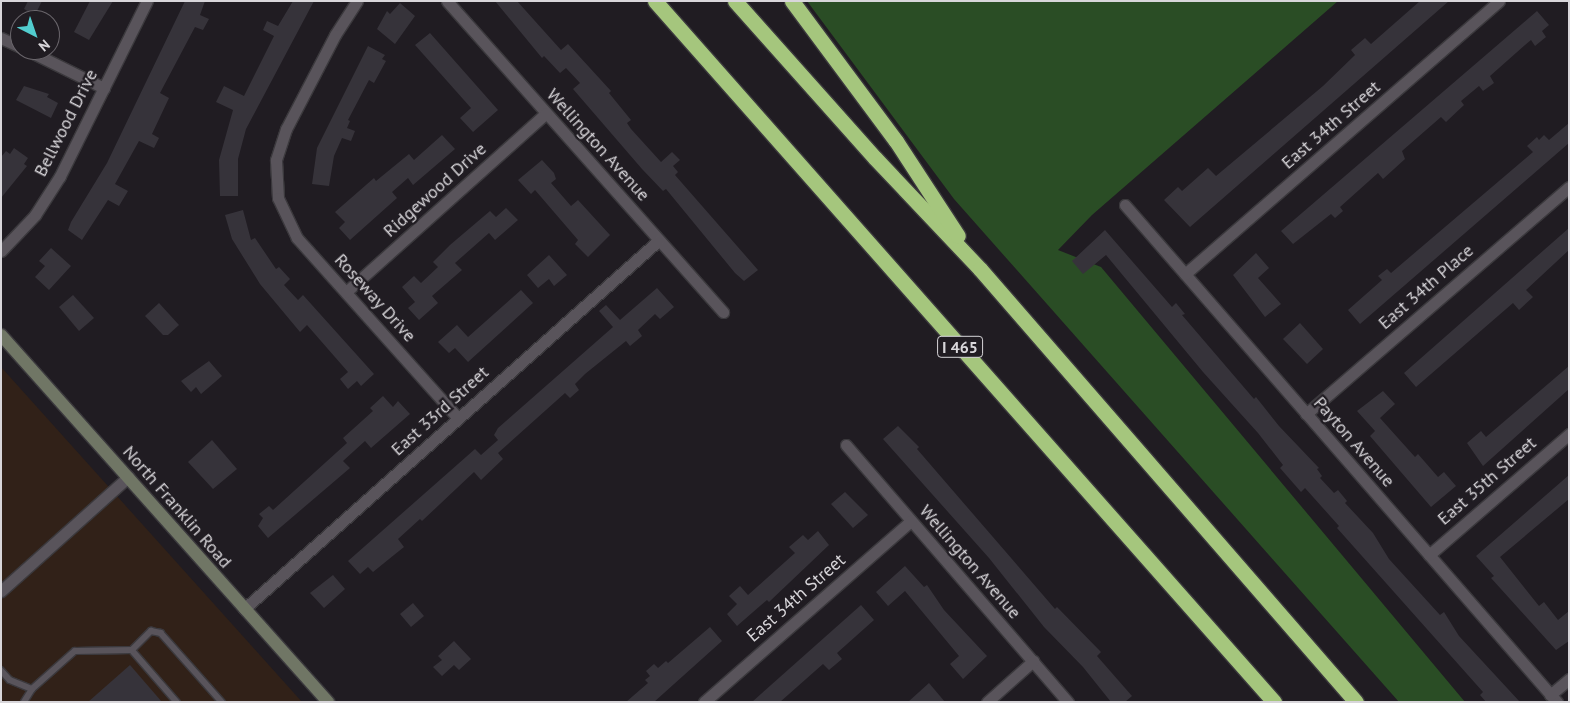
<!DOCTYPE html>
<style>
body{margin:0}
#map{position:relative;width:1570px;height:703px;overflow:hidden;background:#201c22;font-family:"PT Sans",sans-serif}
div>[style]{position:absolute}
.industrial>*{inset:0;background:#312118}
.green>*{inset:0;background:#2a4d25}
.building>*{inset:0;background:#36333a}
.roads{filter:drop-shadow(1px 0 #3b393d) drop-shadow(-1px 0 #3b393d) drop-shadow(0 1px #3b393d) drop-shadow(0 -1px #3b393d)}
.service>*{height:5.5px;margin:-2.75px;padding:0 2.75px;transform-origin:2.75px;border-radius:2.75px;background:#59545b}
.minor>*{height:11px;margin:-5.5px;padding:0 5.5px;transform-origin:5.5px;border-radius:5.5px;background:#59545b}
.secondary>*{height:12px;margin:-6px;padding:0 6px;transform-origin:6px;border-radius:6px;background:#707665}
.motorway>*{height:15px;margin:-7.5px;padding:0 7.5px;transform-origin:7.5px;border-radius:7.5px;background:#a5c67d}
span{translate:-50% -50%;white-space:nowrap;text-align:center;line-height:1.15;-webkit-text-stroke:4.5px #201c22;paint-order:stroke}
.shield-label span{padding:1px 4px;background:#201c22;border:1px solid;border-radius:4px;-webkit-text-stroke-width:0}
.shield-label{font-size:16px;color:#d8d6da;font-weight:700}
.street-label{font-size:18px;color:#d8d6da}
.frame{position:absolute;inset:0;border:2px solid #d8d6da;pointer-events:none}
.north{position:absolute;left:10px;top:10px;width:50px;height:50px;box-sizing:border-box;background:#201c22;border:1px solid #6a666c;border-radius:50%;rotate:139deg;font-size:14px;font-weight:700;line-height:20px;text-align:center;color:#d8d6da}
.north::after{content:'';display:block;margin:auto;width:18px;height:22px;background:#52cdcf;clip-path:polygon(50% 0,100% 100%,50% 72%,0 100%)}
</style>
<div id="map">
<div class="industrial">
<div style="clip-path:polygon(1px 367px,302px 702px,1px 702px)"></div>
</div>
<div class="green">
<div style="clip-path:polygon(807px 1px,1338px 1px,1092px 215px,1058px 250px,1101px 267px,1465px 702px,1399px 702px,954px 199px)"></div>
</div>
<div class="building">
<div style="clip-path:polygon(28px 1px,42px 1px,35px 15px,24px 9px)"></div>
<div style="clip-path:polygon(90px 1px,113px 1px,89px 40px,74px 32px)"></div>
<div style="clip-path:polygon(185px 1px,205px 1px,200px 15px,209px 19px,203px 30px,195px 27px,160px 93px,169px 98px,152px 134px,159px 138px,154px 148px,139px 141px,115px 184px,128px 191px,119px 206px,108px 200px,82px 240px,68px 230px,71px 222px,107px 163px)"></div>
<div style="clip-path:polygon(293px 1px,314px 1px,246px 129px,238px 159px,238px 196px,220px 196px,219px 160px,233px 110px,216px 102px,224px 86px,244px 96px,274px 36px,263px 30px,267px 21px,278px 26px)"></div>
<div style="clip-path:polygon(495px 1px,517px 1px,561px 50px,568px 44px,611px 91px,609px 93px,631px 120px,627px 123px,631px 129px,661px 162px,672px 152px,680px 160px,673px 166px,678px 172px,675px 175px,758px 270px,744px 281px,735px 273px,666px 189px,663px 191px,642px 169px,573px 89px,580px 83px,566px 68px,560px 73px,544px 56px,542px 58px)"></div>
<div style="clip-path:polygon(1420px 1px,1449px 1px,1190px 227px,1164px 200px,1178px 187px,1182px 191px,1208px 168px,1216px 176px,1323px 86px,1355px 55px,1351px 50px,1365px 38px,1371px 44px)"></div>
<div style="clip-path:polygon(400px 3px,415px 16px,395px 44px,377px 29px,387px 11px,390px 14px)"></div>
<div style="clip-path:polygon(1537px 11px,1549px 25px,1542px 31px,1546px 37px,1535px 46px,1531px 40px,1525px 45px,1490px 76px,1494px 83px,1483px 91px,1479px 86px,1461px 101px,1464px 105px,1446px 122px,1441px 117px,1402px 151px,1405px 159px,1383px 179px,1378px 173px,1340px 207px,1343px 211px,1335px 218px,1331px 214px,1293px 244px,1281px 231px)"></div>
<div style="clip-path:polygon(430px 33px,498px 110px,473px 132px,460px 118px,471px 108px,415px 45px)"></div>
<div style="clip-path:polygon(368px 46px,385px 55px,382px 59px,386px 61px,374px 83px,369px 80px,348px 120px,350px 121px,347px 128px,355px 131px,351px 141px,342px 138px,334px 156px,329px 186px,312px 184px,317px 148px)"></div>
<div style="clip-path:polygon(24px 86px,49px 94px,47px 97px,58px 103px,51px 118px,16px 100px)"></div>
<div style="clip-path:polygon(1569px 123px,1569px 143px,1360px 324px,1348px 310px,1382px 280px,1378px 276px,1387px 269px,1391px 273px,1533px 152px,1527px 146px,1537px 137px,1539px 140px,1544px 135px,1549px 140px)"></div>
<div style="clip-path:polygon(442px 135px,455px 149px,413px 185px,408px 178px,392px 192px,397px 198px,350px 240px,339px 228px,345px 222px,335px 212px,374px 178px,376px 181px,409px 154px,414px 160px)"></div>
<div style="clip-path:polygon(14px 148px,28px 158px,24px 164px,27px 166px,1px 198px,1px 157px,6px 151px,10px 154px)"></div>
<div style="clip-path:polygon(542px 160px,554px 173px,556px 179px,551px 183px,571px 206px,578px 200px,610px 235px,588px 257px,575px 244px,578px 240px,535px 190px,531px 194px,518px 180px)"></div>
<div style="clip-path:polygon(506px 208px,518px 220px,495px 240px,489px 233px,455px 263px,462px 270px,432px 296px,438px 303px,419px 320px,408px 308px,415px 302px,402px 287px,414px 276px,421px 283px,438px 267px,433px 262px,450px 245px,490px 211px,496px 217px)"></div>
<div style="clip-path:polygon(243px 210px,251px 240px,255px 238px,276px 269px,279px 267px,290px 279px,284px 285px,298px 300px,303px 295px,374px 374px,361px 386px,357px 381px,348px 389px,340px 379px,348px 372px,307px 325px,300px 332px,260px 284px,232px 239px,225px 215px)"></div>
<div style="clip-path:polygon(1569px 228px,1569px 250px,1526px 290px,1533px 297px,1519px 310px,1513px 303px,1416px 387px,1404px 373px)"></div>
<div style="clip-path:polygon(1105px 230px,1172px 307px,1176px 303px,1185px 314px,1182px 315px,1254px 399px,1256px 397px,1279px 426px,1319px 468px,1317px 469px,1322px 476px,1320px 478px,1334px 493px,1338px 490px,1347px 501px,1345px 503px,1373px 533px,1389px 559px,1440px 615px,1444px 612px,1459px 636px,1520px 702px,1486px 702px,1480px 695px,1483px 692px,1337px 528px,1339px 526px,1305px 488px,1301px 492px,1280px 468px,1283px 465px,1258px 433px,1203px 372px,1106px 255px,1083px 274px,1072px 261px)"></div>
<div style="clip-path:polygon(51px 248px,71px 266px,49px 290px,35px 277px,45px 266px,39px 261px)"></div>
<div style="clip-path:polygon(1256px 253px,1269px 268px,1258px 278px,1281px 304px,1265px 317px,1233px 275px)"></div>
<div style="clip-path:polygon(549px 255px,567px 275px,554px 286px,549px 279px,538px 288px,527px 275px)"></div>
<div style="clip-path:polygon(657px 288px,674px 307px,660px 319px,655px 314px,638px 330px,642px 336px,630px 346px,626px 341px,585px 374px,575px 384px,579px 390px,570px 398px,565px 393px,498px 453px,503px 459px,481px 480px,474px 472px,422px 521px,420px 519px,398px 539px,404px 547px,394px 555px,373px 572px,368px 567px,360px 574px,348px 561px,475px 449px,481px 455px,498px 440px,494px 435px,498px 428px,613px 327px,599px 311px,606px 305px,620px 320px)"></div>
<div style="clip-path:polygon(521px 290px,533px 303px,468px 362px,455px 348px,449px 353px,438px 342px,457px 325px,468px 337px)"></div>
<div style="clip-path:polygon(73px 295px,94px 318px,79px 331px,59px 307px)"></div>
<div style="clip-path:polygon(159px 303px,179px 325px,168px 335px,163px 335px,145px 316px)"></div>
<div style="clip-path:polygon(1300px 323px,1323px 349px,1307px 364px,1283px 339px)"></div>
<div style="clip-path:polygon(209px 361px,222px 376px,201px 394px,196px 387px,191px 392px,181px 381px)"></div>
<div style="clip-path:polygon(1569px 366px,1569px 389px,1483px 466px,1467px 443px,1481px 431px,1486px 437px)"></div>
<div style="clip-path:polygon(1383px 391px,1395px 404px,1380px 418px,1415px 457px,1418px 454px,1438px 477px,1444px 472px,1456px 486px,1431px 507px,1370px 436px,1375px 431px,1357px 411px)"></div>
<div style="clip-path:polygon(383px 396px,393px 407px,398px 401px,410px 414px,371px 448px,365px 441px,343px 461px,350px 468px,268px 538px,258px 526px,263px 518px,259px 514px,269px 506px,273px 510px,347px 443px,343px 438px,373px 411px,370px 408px)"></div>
<div style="clip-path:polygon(898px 426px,919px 447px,917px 449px,1055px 609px,1057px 607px,1101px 652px,1097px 656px,1132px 696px,1125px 702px,1111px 702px,1083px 667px,1044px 627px,989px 558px,883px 439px)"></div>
<div style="clip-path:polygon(212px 440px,237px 469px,213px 489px,188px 462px)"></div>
<div style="clip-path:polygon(1569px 475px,1569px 499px,1500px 557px,1539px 606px,1544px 602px,1558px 620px,1569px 611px,1569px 641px,1556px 650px,1491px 578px,1494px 576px,1476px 556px)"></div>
<div style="clip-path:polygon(845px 492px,868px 515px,853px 528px,831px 504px)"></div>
<div style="clip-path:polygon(818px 531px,829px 545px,769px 602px,767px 600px,737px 626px,727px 614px,737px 604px,729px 596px,740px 586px,748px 595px,795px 553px,789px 547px,803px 535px,808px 540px)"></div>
<div style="clip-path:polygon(905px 566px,924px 587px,927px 585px,944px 610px,987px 656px,963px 679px,950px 664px,959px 656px,905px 591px,888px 606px,876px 592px)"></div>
<div style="clip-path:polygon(333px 575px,345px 589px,324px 608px,310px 593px)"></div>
<div style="clip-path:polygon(413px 603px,424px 616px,411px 627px,400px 614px)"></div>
<div style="clip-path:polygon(861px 605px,874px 620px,837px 653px,842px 659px,829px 670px,823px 664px,780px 702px,752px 702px)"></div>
<div style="clip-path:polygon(710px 627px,722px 641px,654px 702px,626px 702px,648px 683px,645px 680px,650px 676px,646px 671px,654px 664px,658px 668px,666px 661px,668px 663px)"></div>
<div style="clip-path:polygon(454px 641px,471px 659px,459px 670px,454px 665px,442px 676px,433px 667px,442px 660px,438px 656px)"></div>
<div style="clip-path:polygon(130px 665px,162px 702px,88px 702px)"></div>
<div style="clip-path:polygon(929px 683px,945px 702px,908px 702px)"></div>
</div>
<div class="roads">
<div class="service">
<div style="left:132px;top:650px;width:69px;rotate:49.1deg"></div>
<div style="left:1px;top:670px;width:13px;rotate:48deg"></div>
<div style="left:10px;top:680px;width:24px;rotate:22deg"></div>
<div style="left:32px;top:689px;width:57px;rotate:-41.5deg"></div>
<div style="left:75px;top:651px;width:57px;rotate:-1deg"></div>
<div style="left:132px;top:650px;width:27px;rotate:-45deg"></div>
<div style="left:151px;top:631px;width:10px;rotate:11deg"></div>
<div style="left:161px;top:633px;width:92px;rotate:48.5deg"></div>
<div style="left:24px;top:702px;width:15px;rotate:-58deg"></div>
</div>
<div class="minor">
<div style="left:357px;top:1px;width:40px;rotate:122.9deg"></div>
<div style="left:335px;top:35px;width:106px;rotate:117.5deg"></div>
<div style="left:286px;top:129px;width:33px;rotate:108deg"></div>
<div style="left:276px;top:160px;width:38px;rotate:87deg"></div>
<div style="left:278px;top:198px;width:44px;rotate:64.6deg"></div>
<div style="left:297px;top:238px;width:241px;rotate:48.2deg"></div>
<div style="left:447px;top:1px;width:416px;rotate:48.4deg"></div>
<div style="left:1px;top:38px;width:21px;rotate:25deg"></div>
<div style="left:27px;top:50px;width:86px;rotate:26.3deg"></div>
<div style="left:1125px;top:205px;width:659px;rotate:49deg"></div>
<div style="left:1px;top:251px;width:50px;rotate:-46.6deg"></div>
<div style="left:35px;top:215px;width:46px;rotate:-57.3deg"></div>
<div style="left:60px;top:176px;width:195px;rotate:-63.6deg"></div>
<div style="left:1185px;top:274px;width:416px;rotate:-41deg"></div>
<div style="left:346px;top:292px;width:268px;rotate:-41.8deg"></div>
<div style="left:1306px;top:414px;width:347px;rotate:-40.8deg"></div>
<div style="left:846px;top:445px;width:340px;rotate:49.2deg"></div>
<div style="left:1429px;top:555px;width:185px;rotate:-40.8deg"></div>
<div style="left:1px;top:591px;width:171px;rotate:-41.9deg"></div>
<div style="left:244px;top:609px;width:555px;rotate:-41.64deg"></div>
<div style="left:1550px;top:695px;width:25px;rotate:-40deg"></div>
<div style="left:704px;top:702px;width:275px;rotate:-41.2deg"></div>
<div style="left:987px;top:702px;width:62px;rotate:-41.7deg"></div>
</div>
<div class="secondary">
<div style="left:1px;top:335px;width:492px;rotate:48.3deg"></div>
</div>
<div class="motorway">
<div style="left:655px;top:1px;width:935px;rotate:48.55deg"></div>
<div style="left:735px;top:1px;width:210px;rotate:48.3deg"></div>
<div style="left:875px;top:158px;width:153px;rotate:46.6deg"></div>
<div style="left:980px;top:269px;width:573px;rotate:49.03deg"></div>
<div style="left:792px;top:1px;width:174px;rotate:53.4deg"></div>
<div style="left:896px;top:141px;width:113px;rotate:56.9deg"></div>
</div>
</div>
<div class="shield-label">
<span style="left:960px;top:347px">I 465</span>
</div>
<div class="street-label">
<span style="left:66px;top:123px;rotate:-63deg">Bellwood Drive</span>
<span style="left:1331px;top:125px;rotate:-41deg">East 34th Street</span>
<span style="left:598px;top:145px;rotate:48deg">Wellington Avenue</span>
<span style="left:435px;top:190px;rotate:-42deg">Ridgewood Drive</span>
<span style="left:1426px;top:287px;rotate:-41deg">East 34th Place</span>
<span style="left:375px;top:298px;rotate:48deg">Roseway Drive</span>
<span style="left:440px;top:411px;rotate:-42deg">East 33rd Street</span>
<span style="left:1354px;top:442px;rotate:49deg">Payton Avenue</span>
<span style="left:1487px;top:481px;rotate:-41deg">East 35th Street</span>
<span style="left:177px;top:507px;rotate:49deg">North Franklin Road</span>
<span style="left:970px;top:562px;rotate:49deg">Wellington Avenue</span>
<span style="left:796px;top:598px;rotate:-41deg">East 34th Street</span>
</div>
<div class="frame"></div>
<div class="north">N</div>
</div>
